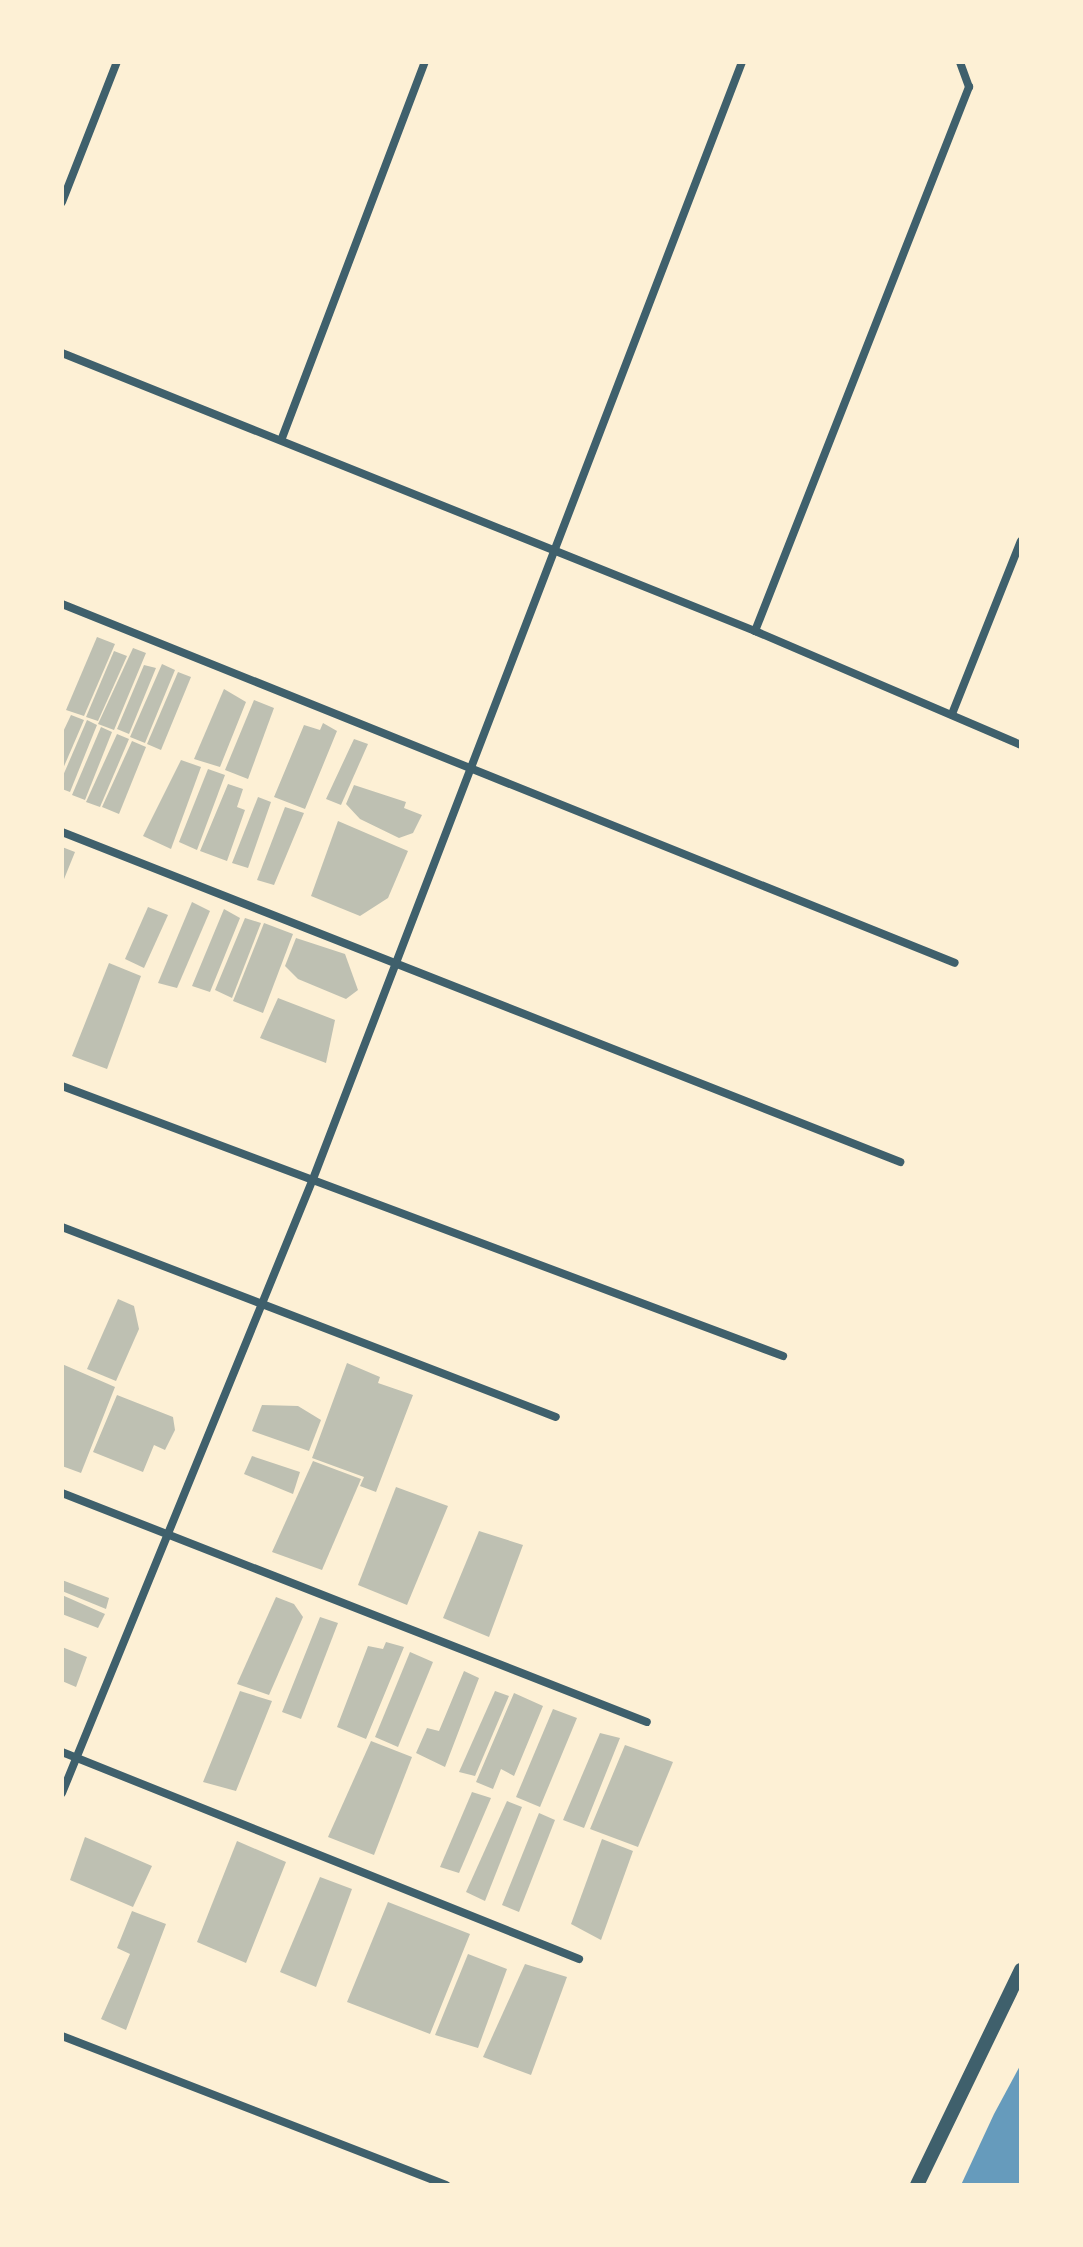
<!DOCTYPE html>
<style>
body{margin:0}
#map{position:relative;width:1083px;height:2247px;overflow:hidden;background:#fdf0d5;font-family:"Times New Roman",serif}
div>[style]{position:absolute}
.water>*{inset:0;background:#669bbc}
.building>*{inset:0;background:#bec0b2}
.minor>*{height:8px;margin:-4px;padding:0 4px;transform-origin:4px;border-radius:4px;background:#3f606c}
.tertiary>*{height:14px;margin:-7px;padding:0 7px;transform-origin:7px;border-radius:7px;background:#3f606c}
span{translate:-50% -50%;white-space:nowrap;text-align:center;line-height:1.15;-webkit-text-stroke:6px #fdf0d5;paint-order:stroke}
.frame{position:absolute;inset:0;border:64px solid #fdf0d5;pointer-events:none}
</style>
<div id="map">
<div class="water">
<div style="clip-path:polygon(1021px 2064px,1021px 2185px,961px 2185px,994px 2114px)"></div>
</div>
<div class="building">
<div style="clip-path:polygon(97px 637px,115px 644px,84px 716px,66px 710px)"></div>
<div style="clip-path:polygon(133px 648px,146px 653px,114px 730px,98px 724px)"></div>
<div style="clip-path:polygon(114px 651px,127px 656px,98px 721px,86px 717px)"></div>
<div style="clip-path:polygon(162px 664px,175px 670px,145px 743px,130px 737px)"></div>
<div style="clip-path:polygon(144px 665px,156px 668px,129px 734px,117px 729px)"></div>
<div style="clip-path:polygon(178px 672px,191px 677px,161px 750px,147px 744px)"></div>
<div style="clip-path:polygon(224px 689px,246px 702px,220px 767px,194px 759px)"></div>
<div style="clip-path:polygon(254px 700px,274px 708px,248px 779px,225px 770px)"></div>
<div style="clip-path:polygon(71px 715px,84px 720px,62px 771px,62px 734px)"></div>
<div style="clip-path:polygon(87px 720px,97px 725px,70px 792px,62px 789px,62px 778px)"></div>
<div style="clip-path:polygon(323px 723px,337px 731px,305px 809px,274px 797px,304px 725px,320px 730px)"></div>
<div style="clip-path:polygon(101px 727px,112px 732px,85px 800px,72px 795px)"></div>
<div style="clip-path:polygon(117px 734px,129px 739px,100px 807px,86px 802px)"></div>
<div style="clip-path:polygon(354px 739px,368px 744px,341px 805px,326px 799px)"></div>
<div style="clip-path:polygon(132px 741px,146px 747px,119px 814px,102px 807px)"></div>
<div style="clip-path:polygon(181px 760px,201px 767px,171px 849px,143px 836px)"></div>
<div style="clip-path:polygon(208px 769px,225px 775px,197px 850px,179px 842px)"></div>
<div style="clip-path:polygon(228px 784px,243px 789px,237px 807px,245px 810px,227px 861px,200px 851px)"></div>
<div style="clip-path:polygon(354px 785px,406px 802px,404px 808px,422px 815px,413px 833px,399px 838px,360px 819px,346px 804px)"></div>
<div style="clip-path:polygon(258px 797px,271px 802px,248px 868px,232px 863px)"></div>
<div style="clip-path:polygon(285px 807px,304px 813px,274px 885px,257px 880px)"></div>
<div style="clip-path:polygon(338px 821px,408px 851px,388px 898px,360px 916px,311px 896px)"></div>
<div style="clip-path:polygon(62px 847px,75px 852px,62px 884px)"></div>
<div style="clip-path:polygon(192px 902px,210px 911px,177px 988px,158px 983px)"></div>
<div style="clip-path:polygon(148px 907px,168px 915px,144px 968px,125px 959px)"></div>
<div style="clip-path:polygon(224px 909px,240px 918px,210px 992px,192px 986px)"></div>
<div style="clip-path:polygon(245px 918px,261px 923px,232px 998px,215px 990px)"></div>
<div style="clip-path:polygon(264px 923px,293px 934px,263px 1013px,233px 1001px)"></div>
<div style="clip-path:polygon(296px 938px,345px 954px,358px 990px,346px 999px,298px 979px,285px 966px)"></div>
<div style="clip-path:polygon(109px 963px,141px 976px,107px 1069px,72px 1056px)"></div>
<div style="clip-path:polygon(278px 998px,335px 1020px,326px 1063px,260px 1038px)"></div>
<div style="clip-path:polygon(118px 1299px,134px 1306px,139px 1329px,116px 1381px,87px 1369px)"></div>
<div style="clip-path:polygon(347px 1363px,380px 1377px,378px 1383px,413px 1395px,376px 1492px,360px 1486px,364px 1477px,312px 1458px)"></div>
<div style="clip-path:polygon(62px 1364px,115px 1387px,81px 1473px,62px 1466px)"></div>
<div style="clip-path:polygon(117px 1395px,173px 1417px,175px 1430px,165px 1450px,154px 1445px,143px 1472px,93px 1452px)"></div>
<div style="clip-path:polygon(262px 1405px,298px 1406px,321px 1420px,309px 1451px,252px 1431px)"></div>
<div style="clip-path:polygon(252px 1456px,300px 1472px,293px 1494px,244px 1474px)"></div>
<div style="clip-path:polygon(313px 1461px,361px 1479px,322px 1570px,272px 1552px)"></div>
<div style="clip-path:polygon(396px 1487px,448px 1506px,407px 1605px,358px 1585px)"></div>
<div style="clip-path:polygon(479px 1531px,523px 1545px,489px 1637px,443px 1618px)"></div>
<div style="clip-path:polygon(62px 1580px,109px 1598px,106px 1609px,62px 1591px)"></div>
<div style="clip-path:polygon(62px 1595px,105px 1614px,98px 1628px,62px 1614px)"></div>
<div style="clip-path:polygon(276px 1597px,294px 1604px,303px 1617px,269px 1695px,237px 1684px)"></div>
<div style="clip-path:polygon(320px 1617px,338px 1623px,301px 1719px,282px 1712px)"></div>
<div style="clip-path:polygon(386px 1642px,404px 1647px,366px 1739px,337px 1727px,368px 1646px,383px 1649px)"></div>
<div style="clip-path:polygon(62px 1647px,87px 1657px,76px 1687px,62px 1681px)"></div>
<div style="clip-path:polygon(410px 1652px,433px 1662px,398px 1747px,375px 1737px)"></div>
<div style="clip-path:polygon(464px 1671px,479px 1678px,445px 1767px,416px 1753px,427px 1728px,439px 1731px)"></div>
<div style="clip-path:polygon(240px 1691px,272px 1701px,236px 1791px,203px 1782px)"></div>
<div style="clip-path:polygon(495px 1691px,509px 1696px,475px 1776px,459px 1772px)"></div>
<div style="clip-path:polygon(514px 1693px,543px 1706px,514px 1776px,501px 1769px,493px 1789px,476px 1782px)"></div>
<div style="clip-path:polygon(553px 1709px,577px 1718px,540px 1807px,516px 1797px)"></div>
<div style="clip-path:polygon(600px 1733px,620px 1738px,584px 1828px,563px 1820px)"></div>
<div style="clip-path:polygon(371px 1741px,412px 1757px,374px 1855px,328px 1837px)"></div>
<div style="clip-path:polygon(625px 1745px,673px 1762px,638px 1847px,590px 1829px)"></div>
<div style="clip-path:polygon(472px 1792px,491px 1798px,459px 1873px,440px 1867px)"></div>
<div style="clip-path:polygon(507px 1801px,522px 1807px,485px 1901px,466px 1892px)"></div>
<div style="clip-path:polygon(539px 1813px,555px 1820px,519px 1912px,502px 1905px)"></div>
<div style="clip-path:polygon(85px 1837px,152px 1866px,133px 1907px,70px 1880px)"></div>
<div style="clip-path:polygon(602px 1839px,633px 1851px,601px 1940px,571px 1924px)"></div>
<div style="clip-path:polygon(237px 1841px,286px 1862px,246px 1963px,197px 1942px)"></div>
<div style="clip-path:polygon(320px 1877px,352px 1889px,316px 1987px,280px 1972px)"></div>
<div style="clip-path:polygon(388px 1902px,470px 1934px,430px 2034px,347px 2002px)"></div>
<div style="clip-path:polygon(132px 1911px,166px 1924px,126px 2030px,101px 2019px,130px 1954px,117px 1948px)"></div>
<div style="clip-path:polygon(468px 1954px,507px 1969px,478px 2048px,435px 2035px)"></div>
<div style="clip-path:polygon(525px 1964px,567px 1977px,531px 2075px,483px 2057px)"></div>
</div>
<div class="minor">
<div style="left:62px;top:202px;width:150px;rotate:-68.6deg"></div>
<div style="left:62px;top:353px;width:747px;rotate:21.86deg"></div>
<div style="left:755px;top:631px;width:289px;rotate:23.2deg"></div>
<div style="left:282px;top:438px;width:402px;rotate:-69.2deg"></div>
<div style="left:62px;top:604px;width:962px;rotate:21.9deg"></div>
<div style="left:755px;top:631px;width:585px;rotate:-68.53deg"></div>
<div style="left:969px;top:87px;width:27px;rotate:-110deg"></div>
<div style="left:952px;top:714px;width:186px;rotate:-68.3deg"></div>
<div style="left:62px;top:832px;width:901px;rotate:21.49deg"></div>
<div style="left:62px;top:1086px;width:770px;rotate:20.53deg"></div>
<div style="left:62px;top:1227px;width:529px;rotate:21.04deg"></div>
<div style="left:62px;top:1493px;width:628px;rotate:21.38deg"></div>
<div style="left:62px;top:1752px;width:557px;rotate:21.82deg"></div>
<div style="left:62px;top:1793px;width:663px;rotate:-67.77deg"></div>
<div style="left:313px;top:1179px;width:1197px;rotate:-68.99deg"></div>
<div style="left:62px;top:2036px;width:412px;rotate:21.2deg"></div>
</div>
<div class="tertiary">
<div style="left:917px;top:2185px;width:239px;rotate:-64.2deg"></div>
</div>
<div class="frame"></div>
</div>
